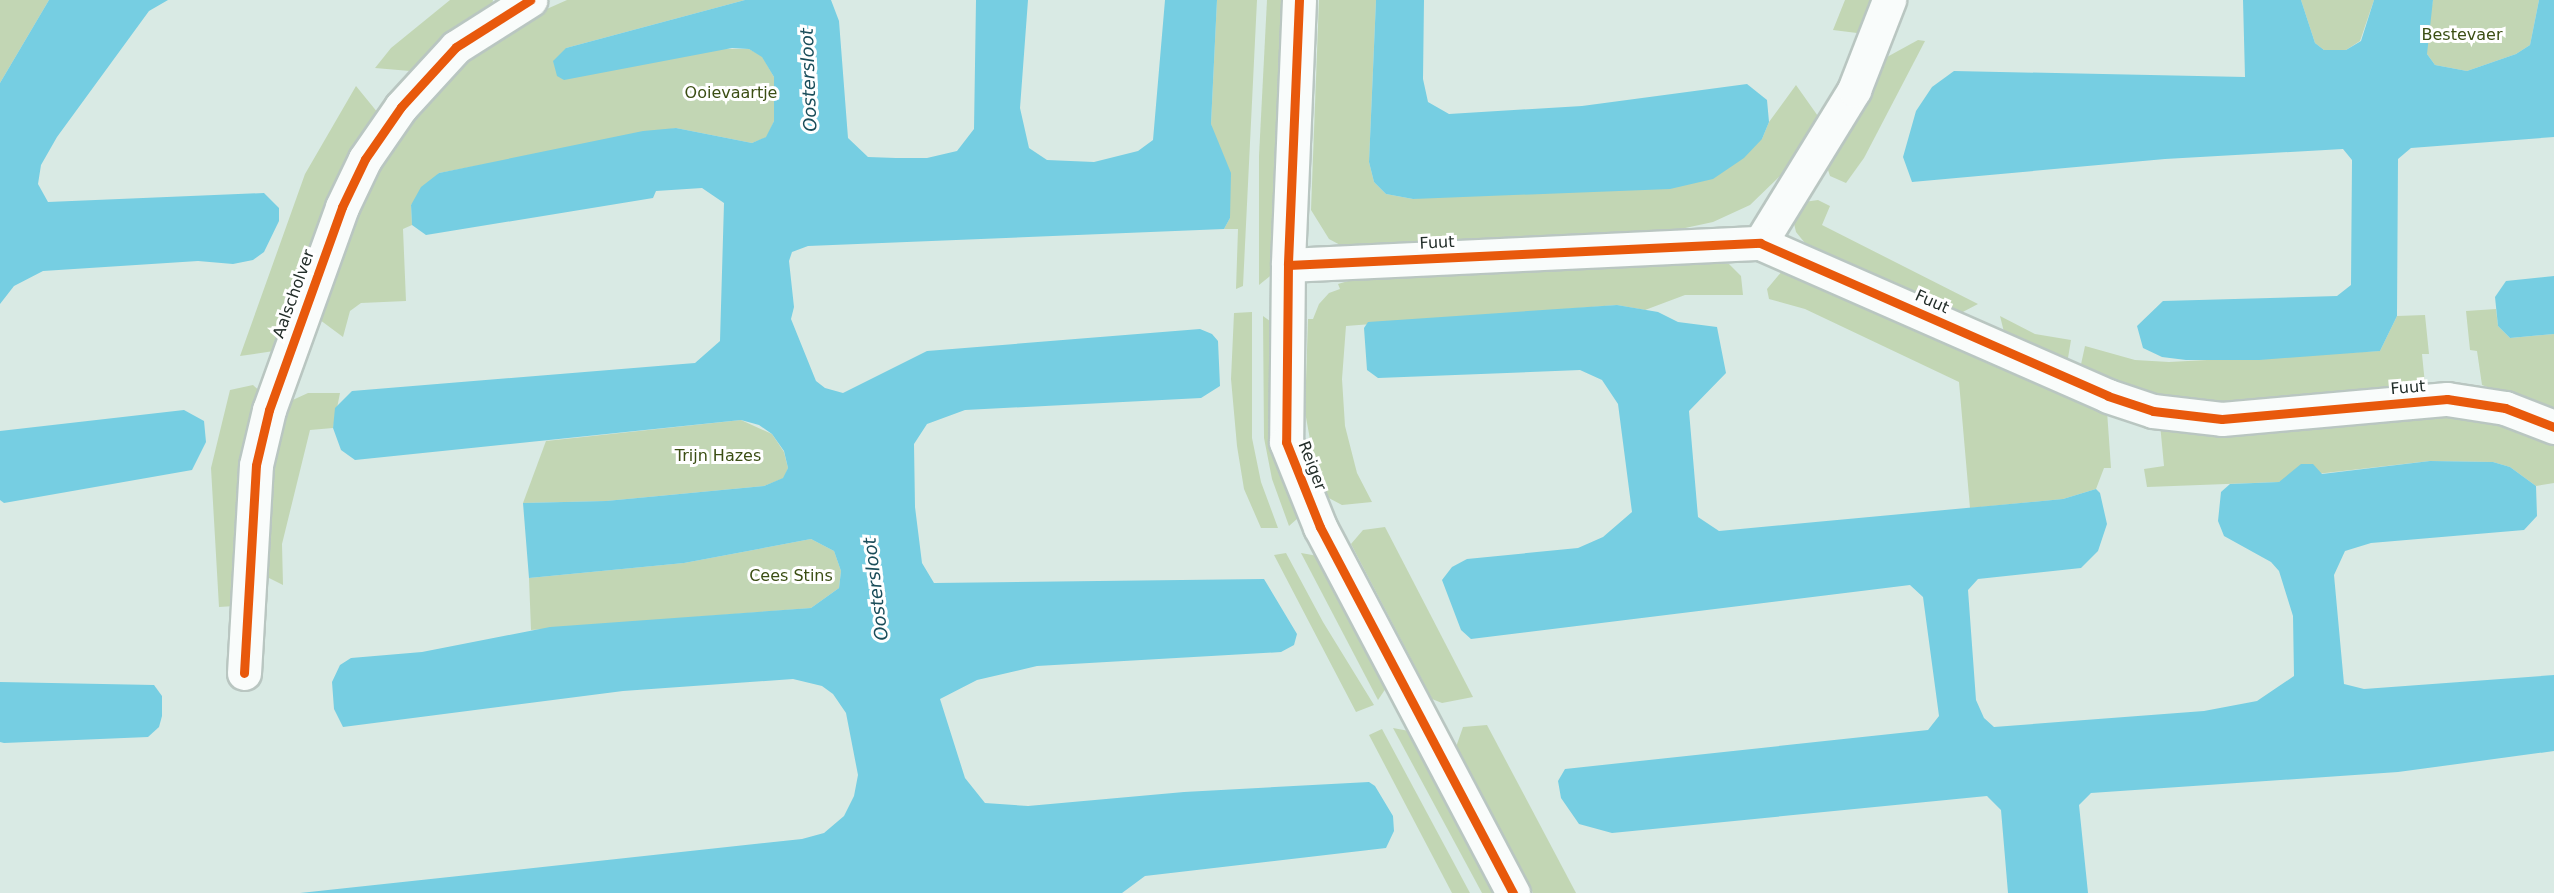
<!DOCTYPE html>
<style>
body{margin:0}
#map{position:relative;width:2554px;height:893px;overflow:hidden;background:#d9eae4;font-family:"DejaVu Sans",sans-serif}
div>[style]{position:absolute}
.green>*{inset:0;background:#c2d6b4}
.water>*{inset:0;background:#76cee2}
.roads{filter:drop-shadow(2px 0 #b9c6c1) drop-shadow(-2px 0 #b9c6c1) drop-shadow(0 2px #b9c6c1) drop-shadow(0 -2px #b9c6c1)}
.street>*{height:33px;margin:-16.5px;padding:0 16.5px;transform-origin:16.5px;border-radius:16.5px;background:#f9fcfb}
.cycleway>*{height:9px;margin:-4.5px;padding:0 4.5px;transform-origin:4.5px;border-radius:4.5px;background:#e8590c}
span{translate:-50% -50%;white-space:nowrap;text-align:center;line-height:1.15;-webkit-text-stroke:6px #fff;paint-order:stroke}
.park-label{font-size:16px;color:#3b4e13}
.street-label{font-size:16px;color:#232e2a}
.water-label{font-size:18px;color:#1a4d5a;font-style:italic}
</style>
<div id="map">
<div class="green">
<div style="clip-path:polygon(0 0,49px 0,0 83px)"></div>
<div style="clip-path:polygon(450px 0,493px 0,492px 6px,446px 39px,410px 71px,375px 68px,391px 48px)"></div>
<div style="clip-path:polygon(567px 0,745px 0,566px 48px,749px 49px,762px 56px,774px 77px,774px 121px,767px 137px,752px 143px,676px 128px,439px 173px,411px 205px,412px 225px,403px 229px,406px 301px,361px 303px,350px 311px,343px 337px,316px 317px,359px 194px,385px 150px,471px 53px,513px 24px)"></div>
<div style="clip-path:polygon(1217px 0,1257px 0,1243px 286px,1236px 289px,1238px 229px,1224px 229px,1230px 218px,1211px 124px)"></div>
<div style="clip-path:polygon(1267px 0,1285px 0,1275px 272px,1259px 285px,1259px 156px)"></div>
<div style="clip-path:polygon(1319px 0,1376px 0,1369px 162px,1374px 182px,1386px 194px,1413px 199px,1762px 139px,1769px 122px,1796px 85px,1820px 119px,1781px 175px,1750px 205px,1713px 222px,1662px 233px,1342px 246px,1329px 239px,1311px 210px)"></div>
<div style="clip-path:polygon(1845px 0,1879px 0,1865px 34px,1833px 30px)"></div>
<div style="clip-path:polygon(2301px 0,2374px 0,2360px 41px,2346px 50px,2324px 50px,2315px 43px)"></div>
<div style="clip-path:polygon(2433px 0,2539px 0,2530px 45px,2516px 54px,2467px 71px,2435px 65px,2427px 54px,2426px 38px)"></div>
<div style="clip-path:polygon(1918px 40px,1925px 41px,1864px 158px,1846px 183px,1830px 176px,1825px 161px,1887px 57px)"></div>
<div style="clip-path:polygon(356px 86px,378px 113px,360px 136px,337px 182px,274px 351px,240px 356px,305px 174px)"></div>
<div style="clip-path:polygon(1818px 200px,1830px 206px,1822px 225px,1978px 304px,1957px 315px,1809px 248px,1796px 232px,1792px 215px,1797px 203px)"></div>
<div style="clip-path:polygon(1638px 263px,1729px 264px,1741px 276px,1743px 295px,1685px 295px,1645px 310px,1617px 305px,1346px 326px,1342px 379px,1345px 426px,1357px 473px,1372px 502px,1342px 505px,1325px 496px,1316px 472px,1305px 412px,1308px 319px,1313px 319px,1319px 304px,1329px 293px,1340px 289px,1338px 284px,1355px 279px)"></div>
<div style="clip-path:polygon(1783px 270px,2107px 411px,2111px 468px,2104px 468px,2096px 489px,2063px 499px,1970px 508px,1959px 382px,1805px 309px,1769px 299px,1767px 289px)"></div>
<div style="clip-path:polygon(2496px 309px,2498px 326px,2510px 338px,2554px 334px,2554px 412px,2482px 385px,2477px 351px,2470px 350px,2466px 311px)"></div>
<div style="clip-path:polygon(1252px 312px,1252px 438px,1261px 482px,1278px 528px,1261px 528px,1244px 489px,1237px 446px,1231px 379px,1234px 313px)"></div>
<div style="clip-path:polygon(2425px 315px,2429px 354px,2422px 354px,2425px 384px,2245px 402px,2194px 402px,2151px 397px,2080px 369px,2085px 346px,2135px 360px,2169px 362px,2380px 351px,2397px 316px)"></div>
<div style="clip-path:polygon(1263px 316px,1274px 324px,1274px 438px,1281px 475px,1298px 518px,1289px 526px,1272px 479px,1264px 438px)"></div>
<div style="clip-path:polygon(2000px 316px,2035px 334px,2071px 340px,2067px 364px,2005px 336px)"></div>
<div style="clip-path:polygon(253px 385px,261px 392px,239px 489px,235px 606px,219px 607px,211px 468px,230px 390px)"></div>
<div style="clip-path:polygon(308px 393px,340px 393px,333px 428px,310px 430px,282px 544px,283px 585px,263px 575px,267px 480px,284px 404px)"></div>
<div style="clip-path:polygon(2477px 413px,2554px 443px,2554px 483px,2536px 486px,2510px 467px,2493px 462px,2430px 461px,2290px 477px,2279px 482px,2147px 487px,2144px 469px,2164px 466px,2160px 424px)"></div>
<div style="clip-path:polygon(741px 420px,772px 434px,784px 452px,788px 468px,784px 478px,764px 486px,606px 501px,523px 503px,546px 441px)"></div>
<div style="clip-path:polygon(1385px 527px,1473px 697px,1442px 703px,1432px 699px,1351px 544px,1363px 530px)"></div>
<div style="clip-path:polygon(811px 539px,834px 551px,841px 571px,839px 588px,811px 608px,531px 630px,529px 578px,684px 563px)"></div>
<div style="clip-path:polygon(1286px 553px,1323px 622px,1374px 705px,1356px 712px,1274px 555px)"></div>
<div style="clip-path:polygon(1301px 553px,1318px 556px,1386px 688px,1378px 700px)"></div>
<div style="clip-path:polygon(1487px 725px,1576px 893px,1533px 893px,1456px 747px,1463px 727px)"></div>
<div style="clip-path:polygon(1393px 728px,1409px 731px,1494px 893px,1482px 893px)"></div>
<div style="clip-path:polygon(1382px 729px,1470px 893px,1452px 893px,1369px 735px)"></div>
</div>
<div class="water">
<div style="clip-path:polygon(49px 0,168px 0,149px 11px,57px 137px,41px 165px,38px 184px,48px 202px,264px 193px,279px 208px,279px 221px,264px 252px,253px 260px,233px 264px,198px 261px,43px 271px,14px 286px,0 304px,0 83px)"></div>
<div style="clip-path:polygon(745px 0,831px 0,839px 21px,848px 138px,868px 157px,896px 158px,927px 158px,957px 151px,974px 129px,976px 0,1028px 0,1020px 108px,1029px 148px,1047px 160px,1094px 162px,1138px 151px,1153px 140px,1165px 0,1217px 0,1211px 124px,1231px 173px,1230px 218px,1224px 229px,808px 246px,792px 252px,789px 261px,794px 307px,791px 319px,816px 381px,825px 388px,843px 393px,927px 351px,1200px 329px,1212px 334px,1218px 341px,1220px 386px,1201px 398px,965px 410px,927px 424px,914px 444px,915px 507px,922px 563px,934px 583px,1264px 579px,1297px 634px,1294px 645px,1281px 652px,1037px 666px,977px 680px,940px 699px,965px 778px,985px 803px,1028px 806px,1184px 792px,1369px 782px,1375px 786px,1393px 816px,1394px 831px,1386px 848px,1145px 876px,1122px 893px,300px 893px,802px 839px,824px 833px,844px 816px,854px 796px,858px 775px,846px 713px,833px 694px,822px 686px,793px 679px,623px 691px,343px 727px,334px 709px,332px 682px,340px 665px,351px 658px,422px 652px,550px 627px,811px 608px,839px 588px,841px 571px,834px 551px,811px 539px,684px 563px,529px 578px,523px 503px,606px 501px,764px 486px,783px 478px,788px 468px,784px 451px,772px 434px,759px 425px,741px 420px,355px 460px,341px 450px,333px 428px,335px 408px,352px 391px,695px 363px,720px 341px,724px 203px,702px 188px,656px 191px,653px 198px,426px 235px,412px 225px,411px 205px,421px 187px,439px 173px,643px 131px,676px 128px,752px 143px,766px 137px,774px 121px,774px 77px,762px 57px,749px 49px,732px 48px,564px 80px,557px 76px,553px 61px,566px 48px)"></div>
<div style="clip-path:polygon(1376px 0,1424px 0,1423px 79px,1428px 102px,1449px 114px,1582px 106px,1747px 84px,1767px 100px,1769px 122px,1762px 139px,1744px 158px,1713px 179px,1670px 189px,1413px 199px,1386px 194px,1374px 182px,1369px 162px)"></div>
<div style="clip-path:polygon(2243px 0,2301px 0,2315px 43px,2324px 50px,2346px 50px,2361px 41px,2374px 0,2433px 0,2427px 54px,2435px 65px,2467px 71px,2516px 54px,2530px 45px,2539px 0,2554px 0,2554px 137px,2411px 148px,2398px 159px,2397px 316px,2380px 351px,2259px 360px,2186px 360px,2162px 357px,2143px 348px,2137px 326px,2163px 301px,2337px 296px,2351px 285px,2352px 160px,2343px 149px,2165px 159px,1912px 182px,1903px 157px,1916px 111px,1932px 87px,1954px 71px,2245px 77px)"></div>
<div style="clip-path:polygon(2554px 276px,2554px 334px,2510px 338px,2498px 326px,2495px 297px,2506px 281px)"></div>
<div style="clip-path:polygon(1617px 305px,1658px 312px,1678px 322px,1717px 327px,1726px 373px,1689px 411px,1698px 517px,1719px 531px,2063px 499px,2096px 489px,2100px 493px,2107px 524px,2098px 551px,2081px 568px,1978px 579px,1968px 590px,1976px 700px,1984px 718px,1994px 727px,2204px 711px,2257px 701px,2294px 676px,2293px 616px,2279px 571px,2271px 562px,2224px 536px,2218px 521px,2221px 492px,2230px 484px,2279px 482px,2301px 464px,2313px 464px,2322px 474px,2430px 461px,2493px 462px,2510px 467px,2536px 486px,2537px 516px,2524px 530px,2371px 543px,2345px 551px,2334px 575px,2344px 684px,2364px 689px,2554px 675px,2554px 751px,2398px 772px,2091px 793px,2079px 805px,2088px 893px,2008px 893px,2001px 810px,1987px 796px,1612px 833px,1579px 824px,1561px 798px,1558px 781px,1565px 769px,1928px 730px,1939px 716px,1923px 597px,1910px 585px,1471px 639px,1461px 630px,1442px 580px,1452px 567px,1467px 559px,1578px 548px,1603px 537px,1632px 512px,1618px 404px,1602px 380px,1580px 370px,1378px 378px,1367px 370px,1364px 328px,1368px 322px)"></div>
<div style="clip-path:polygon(184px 410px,204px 421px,206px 442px,192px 470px,4px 503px,0 500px,0 431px)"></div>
<div style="clip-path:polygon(0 682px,154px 685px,162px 696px,162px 716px,159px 727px,148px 737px,4px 743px,0 742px)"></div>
</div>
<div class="roads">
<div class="street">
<div style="left:1299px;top:0;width:265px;rotate:92.4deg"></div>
<div style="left:1288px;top:265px;width:177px;rotate:90.6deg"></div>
<div style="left:1286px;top:442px;width:92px;rotate:68.2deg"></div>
<div style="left:1320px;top:527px;width:414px;rotate:62.2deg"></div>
<div style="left:1760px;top:243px;width:180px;rotate:-58.4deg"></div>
<div style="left:1854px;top:90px;width:97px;rotate:-68.7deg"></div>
<div style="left:1288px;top:265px;width:473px;rotate:-2.7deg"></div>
<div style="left:1760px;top:243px;width:380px;rotate:23.7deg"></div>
<div style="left:2108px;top:396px;width:47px;rotate:18.4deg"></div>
<div style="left:2153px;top:411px;width:69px;rotate:6.6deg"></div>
<div style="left:2222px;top:419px;width:226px;rotate:-5.1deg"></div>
<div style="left:2447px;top:399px;width:59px;rotate:8.8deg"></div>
<div style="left:2505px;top:408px;width:53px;rotate:21.2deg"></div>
<div style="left:244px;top:673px;width:208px;rotate:-86.7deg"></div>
<div style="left:256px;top:465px;width:57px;rotate:-76.7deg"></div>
<div style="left:269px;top:410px;width:216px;rotate:-70.2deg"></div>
<div style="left:342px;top:207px;width:53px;rotate:-64.4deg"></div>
<div style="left:365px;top:159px;width:63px;rotate:-55.3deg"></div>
<div style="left:401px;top:107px;width:81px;rotate:-47.5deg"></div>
<div style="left:456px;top:47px;width:88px;rotate:-32.4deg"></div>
</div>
</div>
<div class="cycleway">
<div style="left:1299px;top:0;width:265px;rotate:92.4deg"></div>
<div style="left:1288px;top:265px;width:177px;rotate:90.6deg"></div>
<div style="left:1286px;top:442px;width:92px;rotate:68.2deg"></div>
<div style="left:1320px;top:527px;width:414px;rotate:62.2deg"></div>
<div style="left:1288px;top:265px;width:473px;rotate:-2.7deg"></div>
<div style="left:1760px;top:243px;width:380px;rotate:23.7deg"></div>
<div style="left:2108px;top:396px;width:47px;rotate:18.4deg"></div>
<div style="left:2153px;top:411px;width:69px;rotate:6.6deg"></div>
<div style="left:2222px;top:419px;width:226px;rotate:-5.1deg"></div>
<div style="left:2447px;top:399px;width:59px;rotate:8.8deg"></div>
<div style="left:2505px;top:408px;width:53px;rotate:21.2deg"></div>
<div style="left:244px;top:673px;width:208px;rotate:-86.7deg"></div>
<div style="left:256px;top:465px;width:57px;rotate:-76.7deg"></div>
<div style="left:269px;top:410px;width:216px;rotate:-70.2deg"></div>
<div style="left:342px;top:207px;width:53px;rotate:-64.4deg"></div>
<div style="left:365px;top:159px;width:63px;rotate:-55.3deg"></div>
<div style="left:401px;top:107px;width:81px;rotate:-47.5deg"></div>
<div style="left:456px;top:47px;width:88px;rotate:-32.4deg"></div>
</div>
<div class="park-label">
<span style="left:2462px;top:35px">Bestevaer</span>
<span style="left:731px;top:93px">Ooievaartje</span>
<span style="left:718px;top:456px">Trijn Hazes</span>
<span style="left:791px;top:576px">Cees Stins</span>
</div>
<div class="street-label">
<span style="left:1437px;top:243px;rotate:-3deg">Fuut</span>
<span style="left:294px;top:294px;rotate:-70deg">Aalscholver</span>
<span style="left:1932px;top:302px;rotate:24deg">Fuut</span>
<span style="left:2408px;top:388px;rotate:-5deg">Fuut</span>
<span style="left:1312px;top:466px;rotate:69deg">Reiger</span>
</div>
<div class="water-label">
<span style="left:809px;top:80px;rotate:-92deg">Oostersloot</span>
<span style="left:876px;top:589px;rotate:-97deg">Oostersloot</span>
</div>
</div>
